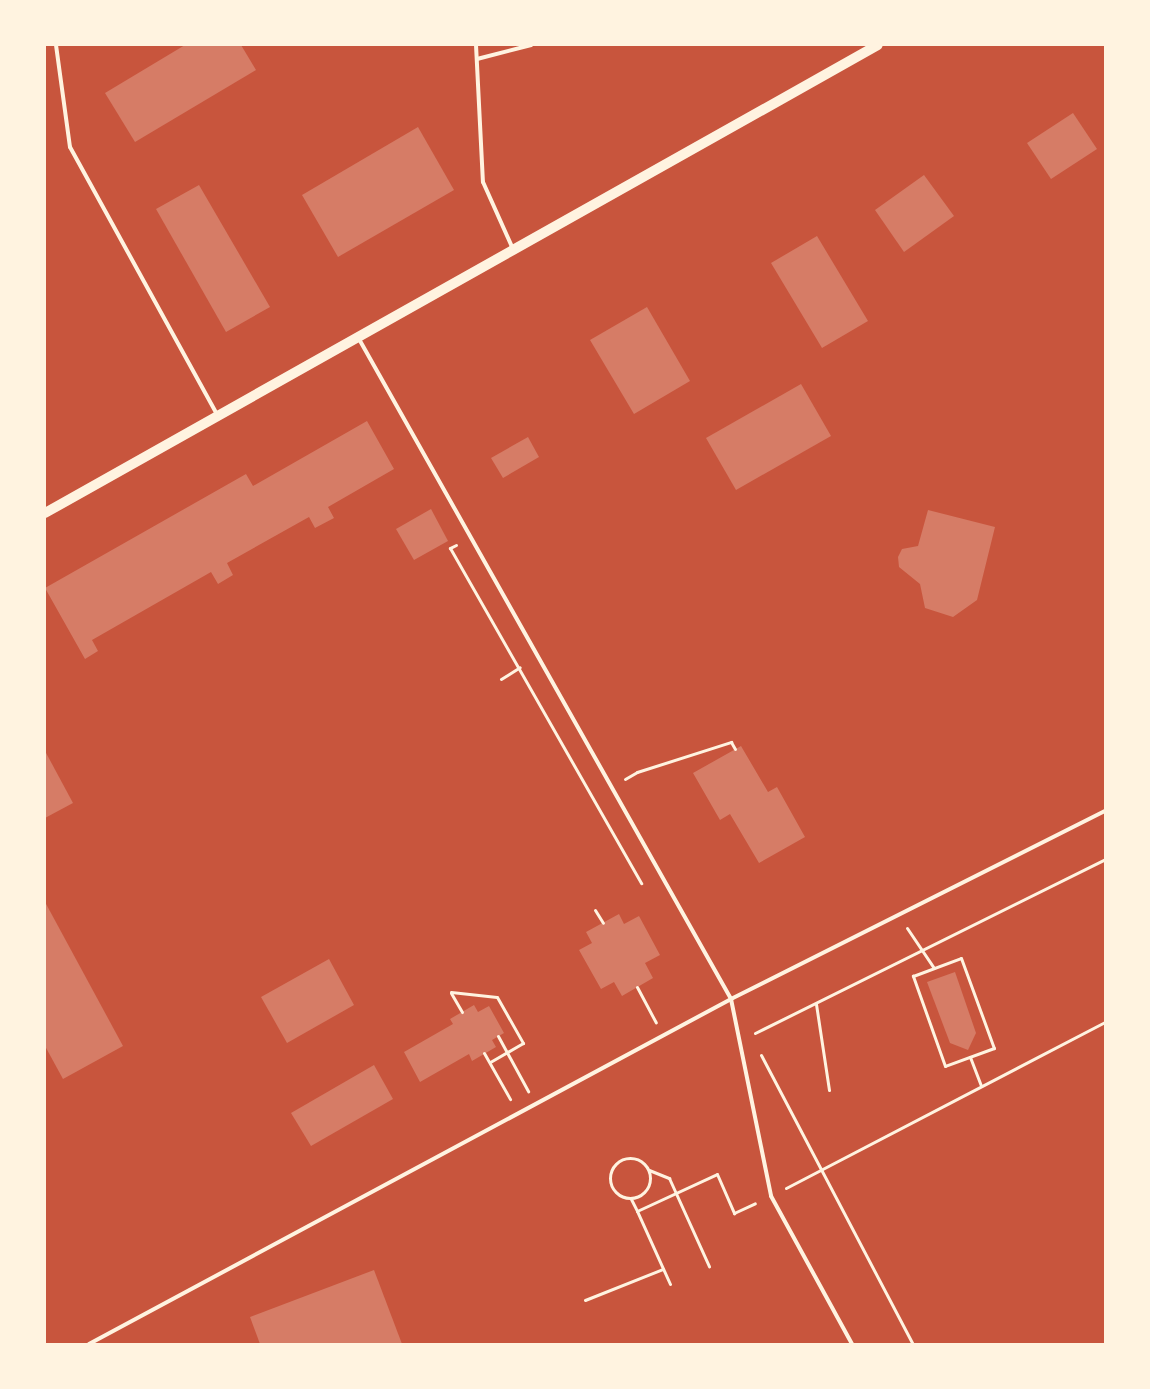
<!DOCTYPE html>
<style>
body{margin:0}
#map{position:relative;width:1150px;height:1389px;overflow:hidden;background:#c8553d;font-family:Manrope,sans-serif}
div>[style]{position:absolute}
.building>*{inset:0;background:#d67c66}
.path>*{height:3px;margin:-1.5px;padding:0 1.5px;transform-origin:1.5px;border-radius:1.5px;background:#fff3e0}
.path>.ring{margin:-1.5px;padding:0;box-sizing:content-box;background:none;border:3px solid #fff3e0;border-radius:50%}
.service>*{height:4px;margin:-2px;padding:0 2px;transform-origin:2px;border-radius:2px;background:#fff3e0}
.secondary>*{height:10px;margin:-5px;padding:0 5px;transform-origin:5px;border-radius:5px;background:#fff3e0}
span{translate:-50% -50%;white-space:nowrap;text-align:center;line-height:1.15;-webkit-text-stroke:4px #fff3e0;paint-order:stroke}
.frame{position:absolute;inset:0;border:46px solid #fff3e0;pointer-events:none}
</style>
<div id="map">
<div class="building">
<div style="clip-path:polygon(185px 45px,241px 45px,256px 70px,135px 142px,105px 93px)"></div>
<div style="clip-path:polygon(1073px 113px,1097px 149px,1051px 179px,1027px 143px)"></div>
<div style="clip-path:polygon(418px 127px,454px 190px,338px 257px,302px 195px)"></div>
<div style="clip-path:polygon(924px 175px,954px 216px,904px 252px,875px 210px)"></div>
<div style="clip-path:polygon(199px 185px,270px 307px,226px 332px,156px 209px)"></div>
<div style="clip-path:polygon(817px 236px,868px 321px,822px 348px,771px 263px)"></div>
<div style="clip-path:polygon(647px 307px,690px 381px,634px 414px,590px 340px)"></div>
<div style="clip-path:polygon(801px 384px,831px 436px,736px 490px,706px 438px)"></div>
<div style="clip-path:polygon(367px 421px,394px 469px,328px 507px,334px 518px,315px 528px,309px 517px,227px 563px,233px 575px,218px 584px,211px 572px,92px 640px,98px 651px,85px 659px,45px 588px,246px 474px,253px 486px)"></div>
<div style="clip-path:polygon(528px 437px,539px 457px,503px 478px,491px 458px)"></div>
<div style="clip-path:polygon(431px 509px,448px 541px,414px 560px,396px 529px)"></div>
<div style="clip-path:polygon(928px 510px,995px 527px,977px 600px,953px 617px,925px 608px,920px 584px,899px 567px,898px 557px,902px 549px,918px 546px)"></div>
<div style="clip-path:polygon(741px 746px,768px 792px,777px 787px,805px 837px,759px 863px,730px 814px,720px 820px,693px 773px)"></div>
<div style="clip-path:polygon(45px 751px,73px 803px,45px 818px)"></div>
<div style="clip-path:polygon(45px 902px,123px 1046px,63px 1079px,45px 1046px)"></div>
<div style="clip-path:polygon(619px 914px,624px 924px,639px 916px,660px 955px,645px 963px,653px 978px,622px 996px,614px 982px,601px 989px,579px 950px,592px 943px,586px 932px)"></div>
<div style="clip-path:polygon(329px 959px,354px 1005px,287px 1043px,261px 997px)"></div>
<div style="clip-path:polygon(955px 972px,976px 1033px,968px 1050px,950px 1043px,927px 982px)"></div>
<div style="clip-path:polygon(474px 1005px,478px 1012px,489px 1006px,504px 1033px,492px 1040px,496px 1047px,472px 1061px,469px 1054px,420px 1082px,404px 1052px,453px 1024px,450px 1019px)"></div>
<div style="clip-path:polygon(374px 1065px,393px 1099px,311px 1146px,291px 1113px)"></div>
<div style="clip-path:polygon(374px 1270px,402px 1344px,260px 1344px,250px 1317px)"></div>
</div>
<div class="path">
<div style="left:456px;top:545px;width:7px;rotate:153deg"></div>
<div style="left:450px;top:548px;width:386px;rotate:60.3deg"></div>
<div style="left:501px;top:679px;width:22px;rotate:-32deg"></div>
<div style="left:625px;top:779px;width:14px;rotate:-30deg"></div>
<div style="left:637px;top:772px;width:99px;rotate:-17.7deg"></div>
<div style="left:731px;top:742px;width:8px;rotate:60deg"></div>
<div style="left:595px;top:910px;width:15px;rotate:58deg"></div>
<div style="left:907px;top:928px;width:48px;rotate:56deg"></div>
<div style="left:961px;top:958px;width:96px;rotate:69.9deg"></div>
<div style="left:994px;top:1048px;width:52px;rotate:159.8deg"></div>
<div style="left:945px;top:1066px;width:96px;rotate:-109.6deg"></div>
<div style="left:913px;top:976px;width:51px;rotate:-20.6deg"></div>
<div style="left:637px;top:987px;width:40px;rotate:62deg"></div>
<div style="left:451px;top:992px;width:46px;rotate:6.2deg"></div>
<div style="left:497px;top:997px;width:53px;rotate:60.5deg"></div>
<div style="left:523px;top:1043px;width:38px;rotate:150deg"></div>
<div style="left:451px;top:993px;width:22px;rotate:60deg"></div>
<div style="left:816px;top:1004px;width:87px;rotate:81.4deg"></div>
<div style="left:755px;top:1033px;width:391px;rotate:-26.4deg"></div>
<div style="left:498px;top:1036px;width:63px;rotate:61.4deg"></div>
<div style="left:484px;top:1053px;width:53px;rotate:60.5deg"></div>
<div style="left:761px;top:1055px;width:327px;rotate:62.3deg"></div>
<div style="left:970px;top:1057px;width:31px;rotate:69deg"></div>
<div class="ring" style="left:610px;top:1158px;width:37px;height:37px"></div>
<div style="left:649px;top:1170px;width:22px;rotate:22deg"></div>
<div style="left:669px;top:1178px;width:97px;rotate:65.6deg"></div>
<div style="left:786px;top:1188px;width:360px;rotate:-27.5deg"></div>
<div style="left:631px;top:1199px;width:13px;rotate:63deg"></div>
<div style="left:670px;top:1284px;width:80px;rotate:-114.3deg"></div>
<div style="left:637px;top:1211px;width:88px;rotate:-24.8deg"></div>
<div style="left:717px;top:1174px;width:43px;rotate:66.4deg"></div>
<div style="left:734px;top:1213px;width:23px;rotate:-25deg"></div>
<div style="left:585px;top:1300px;width:84px;rotate:-21.7deg"></div>
</div>
<div class="service">
<div style="left:56px;top:45px;width:103px;rotate:82.2deg"></div>
<div style="left:70px;top:147px;width:305px;rotate:61.2deg"></div>
<div style="left:476px;top:45px;width:137px;rotate:87.1deg"></div>
<div style="left:483px;top:182px;width:73px;rotate:65.9deg"></div>
<div style="left:477px;top:59px;width:56px;rotate:-14.5deg"></div>
<div style="left:359px;top:339px;width:758px;rotate:60.59deg"></div>
<div style="left:731px;top:999px;width:201px;rotate:78.5deg"></div>
<div style="left:771px;top:1196px;width:169px;rotate:61.3deg"></div>
<div style="left:89px;top:1344px;width:729px;rotate:-28.25deg"></div>
<div style="left:731px;top:999px;width:419px;rotate:-26.7deg"></div>
</div>
<div class="secondary">
<div style="left:45px;top:513px;width:955px;rotate:-29.33deg"></div>
</div>
<div class="frame"></div>
</div>
